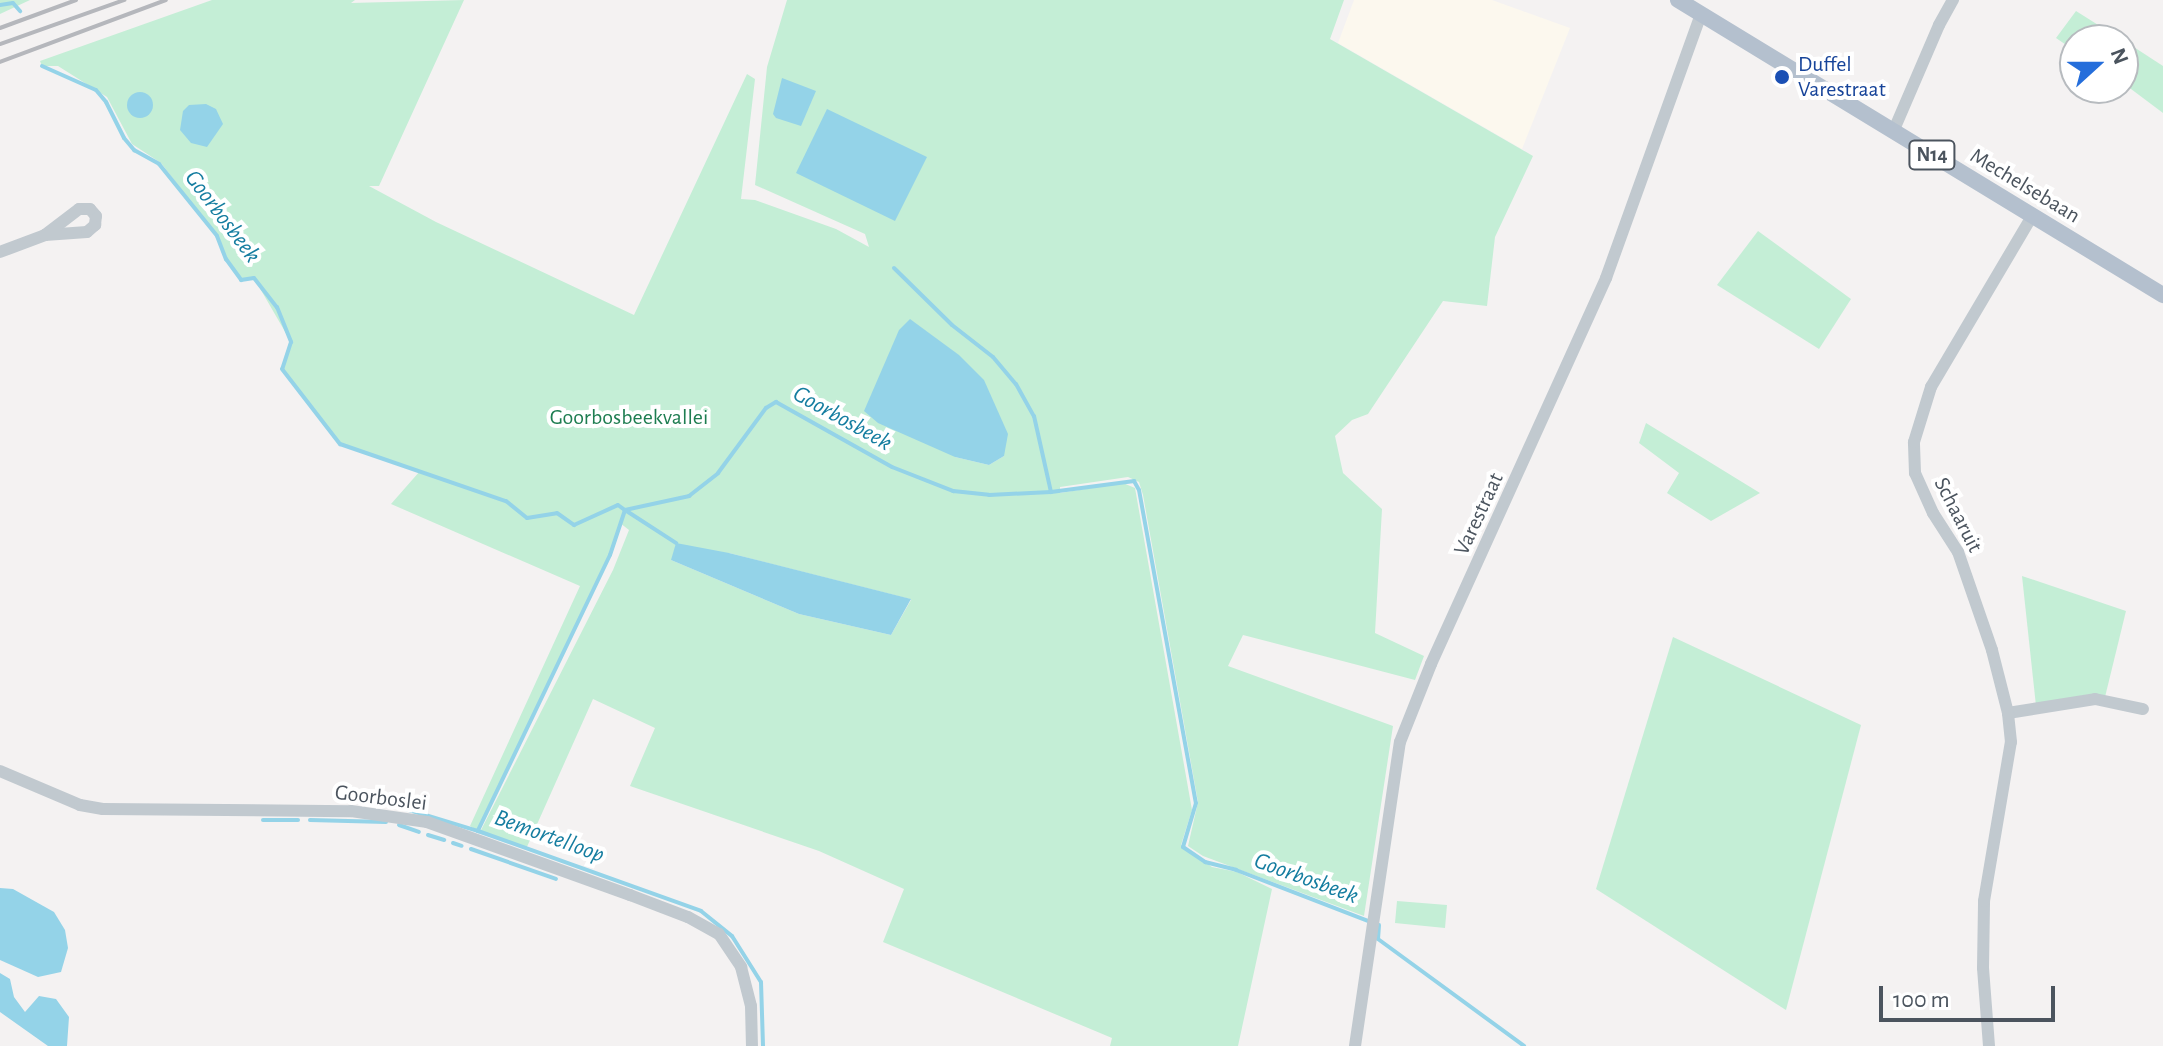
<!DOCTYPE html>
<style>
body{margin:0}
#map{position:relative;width:2163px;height:1046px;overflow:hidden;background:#f4f2f2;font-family:"Alegreya Sans",sans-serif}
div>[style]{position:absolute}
.commercial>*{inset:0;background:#fcf8ee}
.green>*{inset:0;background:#c4eed6}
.water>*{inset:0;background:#94d3e8}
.round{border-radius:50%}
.stream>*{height:4px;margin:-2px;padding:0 2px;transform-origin:2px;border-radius:2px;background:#94d3e8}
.minor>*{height:12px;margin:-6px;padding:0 6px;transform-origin:6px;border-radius:6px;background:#c1c9cf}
.major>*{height:16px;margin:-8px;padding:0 8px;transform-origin:8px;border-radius:8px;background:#b4c0ce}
.rail>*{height:4px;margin:-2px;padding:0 2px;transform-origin:2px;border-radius:2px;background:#b5b7bc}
.dots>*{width:22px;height:22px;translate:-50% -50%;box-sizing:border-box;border:4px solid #fff;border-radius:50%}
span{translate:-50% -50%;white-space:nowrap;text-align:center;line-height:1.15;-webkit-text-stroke:8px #fff;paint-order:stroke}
.shield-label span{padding:2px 6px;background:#fff;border:2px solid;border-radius:6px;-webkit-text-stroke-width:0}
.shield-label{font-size:20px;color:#4b545e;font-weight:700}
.transit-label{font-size:22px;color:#164399}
.left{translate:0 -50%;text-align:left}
.street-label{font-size:22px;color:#4b545e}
.park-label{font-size:22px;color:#1e7d51}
.water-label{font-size:24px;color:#157da0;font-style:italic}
.north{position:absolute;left:2059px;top:24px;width:80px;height:80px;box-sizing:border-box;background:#fff;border:2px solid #b7bbbf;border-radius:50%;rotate:69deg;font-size:22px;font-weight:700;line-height:32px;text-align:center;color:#4b545e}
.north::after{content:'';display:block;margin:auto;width:28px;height:36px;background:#256edb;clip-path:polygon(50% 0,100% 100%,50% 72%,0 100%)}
.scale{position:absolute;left:1879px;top:986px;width:176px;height:36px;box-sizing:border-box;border:4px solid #4b545e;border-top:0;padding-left:10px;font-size:24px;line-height:28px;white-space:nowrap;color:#4b545e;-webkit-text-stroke:6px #fff;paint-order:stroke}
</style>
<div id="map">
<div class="commercial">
<div style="clip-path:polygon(1354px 0,1492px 0,1570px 28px,1522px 149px,1338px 43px)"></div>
</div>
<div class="green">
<div style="clip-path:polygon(0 0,30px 0,0 14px)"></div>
<div style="clip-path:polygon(evenodd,212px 0,355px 0,351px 3px,464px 0,379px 186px,369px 186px,436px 222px,634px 315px,747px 74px,755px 79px,741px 199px,755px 200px,836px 229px,869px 247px,865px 234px,755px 185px,767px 67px,787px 0,1344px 0,1330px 39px,1533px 156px,1495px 237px,1487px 306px,1443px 301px,1368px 414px,1352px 420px,1335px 436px,1343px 473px,1382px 509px,1375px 633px,1424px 656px,1415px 680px,1243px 635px,1228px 666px,1393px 726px,1364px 916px,1203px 856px,1188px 846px,1198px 802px,1143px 495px,1139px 482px,1128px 477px,1060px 487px,1060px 493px,1123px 483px,1135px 488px,1192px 810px,1181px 845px,1212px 867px,1237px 872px,1272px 889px,1238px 1046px,1110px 1046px,1112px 1038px,883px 942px,904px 889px,819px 851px,630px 786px,655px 728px,593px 699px,526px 849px,480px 832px,613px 570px,629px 530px,620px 523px,607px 559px,478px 831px,470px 826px,580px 586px,391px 504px,420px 471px,340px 444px,282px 369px,291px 342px,254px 278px,241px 280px,226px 259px,217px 236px,161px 163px,132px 144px,107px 97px,58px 66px,42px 66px,40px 61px,212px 0,910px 320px,958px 355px,1004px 456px,989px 465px,955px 457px,910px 320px,212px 0,729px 553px,910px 599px,911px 600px,891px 635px,799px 614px,671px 560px,729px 553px)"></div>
<div style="clip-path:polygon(2076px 11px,2122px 40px,2075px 40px,2075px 51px,2056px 38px)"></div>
<div style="clip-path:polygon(2123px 40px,2163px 66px,2163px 113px,2123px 83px)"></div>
<div style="clip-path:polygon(1758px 231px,1851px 299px,1819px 349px,1717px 285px)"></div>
<div style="clip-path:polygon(1646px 423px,1760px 493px,1711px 521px,1667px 493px,1679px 473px,1639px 443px)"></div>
<div style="clip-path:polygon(2022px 576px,2126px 611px,2105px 697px,2036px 706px)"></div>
<div style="clip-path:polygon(1673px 637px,1861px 725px,1786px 1010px,1596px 889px)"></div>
<div style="clip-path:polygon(1397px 901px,1447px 905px,1445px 928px,1395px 923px)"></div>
</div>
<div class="water">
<div style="clip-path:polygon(782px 78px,816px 91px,801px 126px,776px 118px,773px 114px)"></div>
<div class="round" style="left:127px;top:92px;width:26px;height:26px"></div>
<div style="clip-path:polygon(206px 104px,216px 109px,223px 124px,207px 147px,191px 143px,180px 130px,183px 111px,189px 105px)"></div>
<div style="clip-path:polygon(827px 109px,927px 157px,895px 221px,796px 173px)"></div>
<div style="clip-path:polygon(910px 319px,959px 355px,984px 380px,1008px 434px,1004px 456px,989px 465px,955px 457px,878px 423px,864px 411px,899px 330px)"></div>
<div style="clip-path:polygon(676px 543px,729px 553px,911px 599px,891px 635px,799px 614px,671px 560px)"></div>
<div style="clip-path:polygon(0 888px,13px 889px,54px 912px,65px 930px,68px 948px,61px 972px,38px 977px,0 960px)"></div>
<div style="clip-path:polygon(0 973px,10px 979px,14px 997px,25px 1012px,39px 996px,56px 999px,69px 1017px,67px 1046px,48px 1046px,0 1012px)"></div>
</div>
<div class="stream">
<div style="left:0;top:5px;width:13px;rotate:-9deg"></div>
<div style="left:13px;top:3px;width:11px;rotate:49deg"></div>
<div style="left:42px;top:66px;width:59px;rotate:24deg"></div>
<div style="left:96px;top:90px;width:16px;rotate:50deg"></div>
<div style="left:106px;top:102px;width:40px;rotate:63.4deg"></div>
<div style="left:124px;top:138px;width:16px;rotate:50deg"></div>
<div style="left:134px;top:150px;width:29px;rotate:29deg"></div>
<div style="left:159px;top:164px;width:92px;rotate:51.1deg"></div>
<div style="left:217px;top:236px;width:25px;rotate:69deg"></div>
<div style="left:226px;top:259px;width:26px;rotate:54deg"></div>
<div style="left:241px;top:280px;width:13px;rotate:-9deg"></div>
<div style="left:254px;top:278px;width:37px;rotate:52deg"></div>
<div style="left:277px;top:307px;width:38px;rotate:68deg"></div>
<div style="left:291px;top:342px;width:28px;rotate:108deg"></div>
<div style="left:282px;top:369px;width:95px;rotate:52.3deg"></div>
<div style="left:340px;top:444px;width:176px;rotate:19deg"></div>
<div style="left:506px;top:501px;width:27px;rotate:39deg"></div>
<div style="left:527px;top:518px;width:30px;rotate:-9deg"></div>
<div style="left:557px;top:513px;width:21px;rotate:35deg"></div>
<div style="left:574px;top:525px;width:48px;rotate:-24.4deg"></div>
<div style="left:618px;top:505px;width:9px;rotate:36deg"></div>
<div style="left:625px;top:510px;width:66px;rotate:-12.3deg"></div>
<div style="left:689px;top:496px;width:37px;rotate:-38deg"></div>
<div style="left:718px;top:473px;width:81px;rotate:-53.6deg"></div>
<div style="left:766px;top:408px;width:12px;rotate:-31deg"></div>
<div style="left:776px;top:402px;width:133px;rotate:29.3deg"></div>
<div style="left:892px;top:467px;width:66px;rotate:21.5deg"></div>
<div style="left:953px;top:491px;width:36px;rotate:6deg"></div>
<div style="left:989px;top:495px;width:62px;rotate:-2.8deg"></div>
<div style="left:1051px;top:492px;width:84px;rotate:-7.5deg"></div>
<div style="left:1134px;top:481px;width:10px;rotate:61deg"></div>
<div style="left:1139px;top:490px;width:318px;rotate:79.7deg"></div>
<div style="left:1196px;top:803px;width:46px;rotate:106.5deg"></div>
<div style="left:1183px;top:847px;width:27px;rotate:34deg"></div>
<div style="left:1205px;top:862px;width:32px;rotate:14deg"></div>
<div style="left:1236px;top:870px;width:142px;rotate:21.1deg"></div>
<div style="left:894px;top:268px;width:81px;rotate:44.5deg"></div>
<div style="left:952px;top:325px;width:52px;rotate:38deg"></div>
<div style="left:993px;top:357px;width:35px;rotate:50deg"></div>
<div style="left:1016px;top:384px;width:37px;rotate:61deg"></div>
<div style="left:1034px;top:416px;width:78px;rotate:77.4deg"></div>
<div style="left:625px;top:510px;width:47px;rotate:108.4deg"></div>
<div style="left:610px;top:555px;width:306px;rotate:115.6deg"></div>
<div style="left:478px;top:831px;width:237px;rotate:19.7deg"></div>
<div style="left:701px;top:911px;width:40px;rotate:39deg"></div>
<div style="left:732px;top:936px;width:54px;rotate:57.8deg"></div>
<div style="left:761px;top:982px;width:64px;rotate:88.2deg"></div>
<div style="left:625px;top:510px;width:61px;rotate:32.9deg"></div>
<div style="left:399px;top:807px;width:83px;rotate:16.9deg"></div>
<div style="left:263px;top:820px;width:35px"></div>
<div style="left:310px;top:820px;width:76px;rotate:1.5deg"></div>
<div style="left:399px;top:825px;width:21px;rotate:19deg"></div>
<div style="left:428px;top:835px;width:17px;rotate:17deg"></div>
<div style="left:453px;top:843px;width:9px;rotate:18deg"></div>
<div style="left:471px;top:849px;width:90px;rotate:19.4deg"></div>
<div style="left:1379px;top:925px;width:14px;rotate:94deg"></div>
<div style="left:1378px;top:939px;width:181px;rotate:36.2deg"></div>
</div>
<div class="minor">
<div style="left:1893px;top:132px;width:116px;rotate:-66.7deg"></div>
<div style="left:1939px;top:25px;width:29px;rotate:-61deg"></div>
<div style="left:0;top:252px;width:48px;rotate:-20.7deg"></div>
<div style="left:45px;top:235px;width:42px;rotate:-4.1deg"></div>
<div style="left:87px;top:232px;width:11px;rotate:-41deg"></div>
<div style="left:95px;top:225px;width:9px;rotate:-84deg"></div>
<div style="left:96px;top:216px;width:9px;rotate:-131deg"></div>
<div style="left:90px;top:209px;width:11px;rotate:180deg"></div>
<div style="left:79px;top:209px;width:43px;rotate:142.6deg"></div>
<div style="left:2008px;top:713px;width:88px;rotate:-9.1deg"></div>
<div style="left:2095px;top:699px;width:49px;rotate:11.8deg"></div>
<div style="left:0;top:771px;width:87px;rotate:23deg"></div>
<div style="left:80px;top:805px;width:23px;rotate:10deg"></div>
<div style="left:103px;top:809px;width:248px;rotate:0.5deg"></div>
<div style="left:351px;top:811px;width:77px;rotate:8.2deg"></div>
<div style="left:427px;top:822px;width:216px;rotate:19.8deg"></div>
<div style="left:630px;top:895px;width:62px;rotate:20.8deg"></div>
<div style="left:688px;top:917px;width:35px;rotate:29deg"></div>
<div style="left:719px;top:934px;width:40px;rotate:56deg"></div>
<div style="left:741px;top:967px;width:40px;rotate:75.6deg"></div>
<div style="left:751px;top:1006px;width:40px;rotate:88.6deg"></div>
<div style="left:1355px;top:1046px;width:307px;rotate:-81.6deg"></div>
<div style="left:1400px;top:742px;width:84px;rotate:-68.3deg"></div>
<div style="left:1431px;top:664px;width:424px;rotate:-65.6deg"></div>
<div style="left:1606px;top:278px;width:281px;rotate:-70.2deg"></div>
<div style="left:1989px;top:1046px;width:78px;rotate:-94.4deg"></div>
<div style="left:1983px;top:968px;width:67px;rotate:-89.1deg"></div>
<div style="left:1984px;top:901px;width:161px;rotate:-80.4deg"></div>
<div style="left:2011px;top:742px;width:29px;rotate:-96deg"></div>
<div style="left:2008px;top:713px;width:65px;rotate:-104.3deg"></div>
<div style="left:1992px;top:650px;width:104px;rotate:-109.1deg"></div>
<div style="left:1958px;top:552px;width:46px;rotate:-122.7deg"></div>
<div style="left:1933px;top:513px;width:44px;rotate:-114.2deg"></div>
<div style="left:1915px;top:473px;width:31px;rotate:-92deg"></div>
<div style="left:1914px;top:442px;width:58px;rotate:-72.8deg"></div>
<div style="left:1931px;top:387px;width:199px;rotate:-59.4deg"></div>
</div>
<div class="major">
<div style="left:1678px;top:0;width:568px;rotate:31.31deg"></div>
</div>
<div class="rail">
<div style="left:0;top:28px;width:81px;rotate:-20.2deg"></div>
<div style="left:0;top:44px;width:132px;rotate:-19.5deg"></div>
<div style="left:0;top:62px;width:177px;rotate:-20.5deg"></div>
</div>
<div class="dots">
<div style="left:1782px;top:77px;background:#1a4fb4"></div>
</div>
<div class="shield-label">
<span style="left:1932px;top:155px">N14</span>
</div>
<div class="transit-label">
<span class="left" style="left:1798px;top:77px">Duffel<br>Varestraat</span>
</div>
<div class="street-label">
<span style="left:2025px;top:186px;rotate:31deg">Mechelsebaan</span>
<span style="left:1479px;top:514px;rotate:-65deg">Varestraat</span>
<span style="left:1958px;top:515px;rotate:63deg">Schaaruit</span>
<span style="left:381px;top:798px;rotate:7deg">Goorboslei</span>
</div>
<div class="park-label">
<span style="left:629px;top:418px">Goorbosbeekvallei</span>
</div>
<div class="water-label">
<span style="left:222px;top:217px;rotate:53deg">Goorbosbeek</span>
<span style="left:842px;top:419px;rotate:29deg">Goorbosbeek</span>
<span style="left:549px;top:837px;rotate:20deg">Bemortelloop</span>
<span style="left:1306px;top:879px;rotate:20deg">Goorbosbeek</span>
</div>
<div class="north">N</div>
<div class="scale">100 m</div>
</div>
